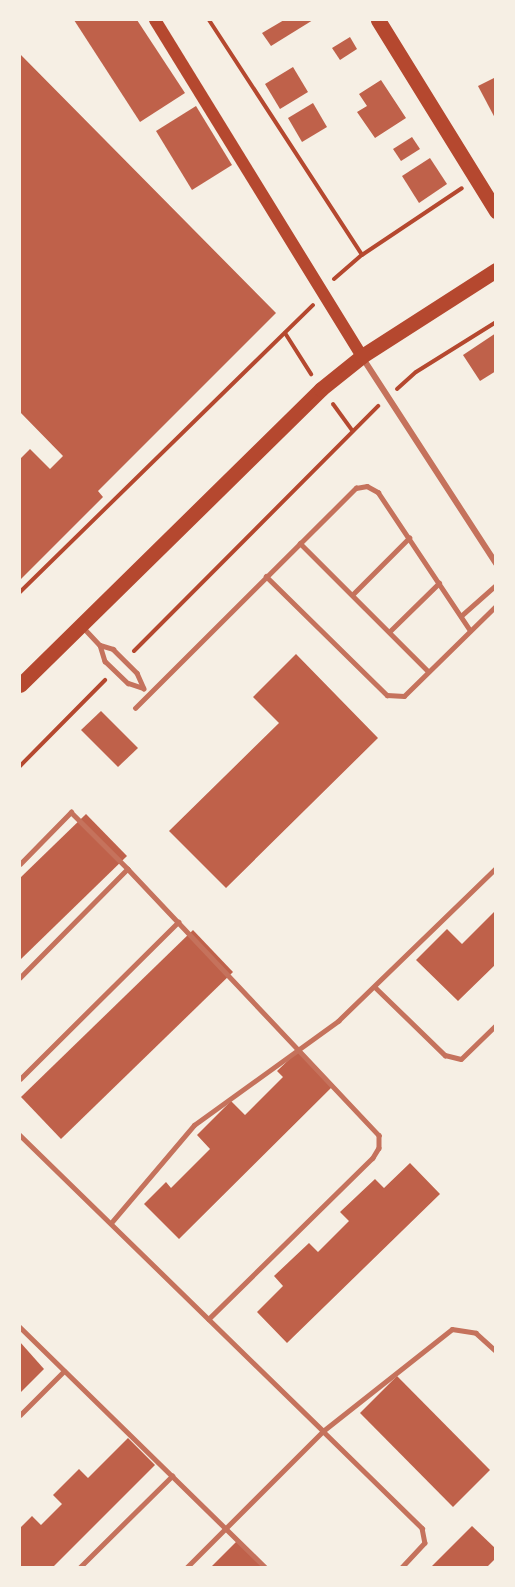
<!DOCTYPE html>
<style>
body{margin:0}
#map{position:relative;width:515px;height:1587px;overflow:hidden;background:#f6efe4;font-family:Roboto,sans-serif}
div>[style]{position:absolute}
.building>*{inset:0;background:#bf614a}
.path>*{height:4px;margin:-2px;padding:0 2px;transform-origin:2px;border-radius:2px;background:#b5482f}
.service>*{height:4.5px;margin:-2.25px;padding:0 2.25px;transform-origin:2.25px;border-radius:2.25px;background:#c5725c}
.minor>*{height:6px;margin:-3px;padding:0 3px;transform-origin:3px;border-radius:3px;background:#c5725c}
.secondary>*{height:12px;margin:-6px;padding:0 6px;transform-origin:6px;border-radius:6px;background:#b5482f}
.primary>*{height:15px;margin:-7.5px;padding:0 7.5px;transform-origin:7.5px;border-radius:7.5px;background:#b5482f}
span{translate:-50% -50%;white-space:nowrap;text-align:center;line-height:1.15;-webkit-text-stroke:4.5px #f6efe4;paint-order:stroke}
.frame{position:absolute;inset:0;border:21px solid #f6efe4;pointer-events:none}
</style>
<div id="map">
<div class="building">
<div style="clip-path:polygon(74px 20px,137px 20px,185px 93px,140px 122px)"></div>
<div style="clip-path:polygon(284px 20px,313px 20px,271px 46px,262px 33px)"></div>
<div style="clip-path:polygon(350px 37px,357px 49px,340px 60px,332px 48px)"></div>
<div style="clip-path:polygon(20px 54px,276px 313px,98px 491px,103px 497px,20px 580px,20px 459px,30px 449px,50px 469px,63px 456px,20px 412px)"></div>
<div style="clip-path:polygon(293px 67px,308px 92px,280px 109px,265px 84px)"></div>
<div style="clip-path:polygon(496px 77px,496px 120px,478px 86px)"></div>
<div style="clip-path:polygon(381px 80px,406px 118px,375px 138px,357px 112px,367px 106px,359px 94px)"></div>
<div style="clip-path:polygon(313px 103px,327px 127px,302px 142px,288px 118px)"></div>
<div style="clip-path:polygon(196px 106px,232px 165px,192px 190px,156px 131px)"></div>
<div style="clip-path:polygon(412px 137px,420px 149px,401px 161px,393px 149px)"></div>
<div style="clip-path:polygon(430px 158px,447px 184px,419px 203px,402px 176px)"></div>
<div style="clip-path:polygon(496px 333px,496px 371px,480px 381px,463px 355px)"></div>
<div style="clip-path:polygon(296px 654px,378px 738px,226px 888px,169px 831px,279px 723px,253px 697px)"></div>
<div style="clip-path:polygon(101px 711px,138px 748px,118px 767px,81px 730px)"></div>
<div style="clip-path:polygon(86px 814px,127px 856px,20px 960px,20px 878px)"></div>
<div style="clip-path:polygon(496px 910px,496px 964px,458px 1001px,416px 960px,447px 929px,462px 944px)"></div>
<div style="clip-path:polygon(193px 930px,233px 972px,61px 1139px,21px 1097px)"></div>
<div style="clip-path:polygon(299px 1050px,334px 1085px,179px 1239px,144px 1204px,166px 1182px,171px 1188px,210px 1149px,197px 1135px,231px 1101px,245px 1115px,283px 1077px,277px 1071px)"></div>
<div style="clip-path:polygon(410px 1163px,440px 1194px,287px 1343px,257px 1312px,283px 1286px,274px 1276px,309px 1243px,318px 1252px,349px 1221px,340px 1212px,375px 1179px,384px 1188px)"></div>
<div style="clip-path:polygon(20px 1342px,44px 1369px,20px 1393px)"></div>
<div style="clip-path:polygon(397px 1376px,490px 1470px,453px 1507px,360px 1413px)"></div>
<div style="clip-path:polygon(128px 1438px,155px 1465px,52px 1568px,20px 1568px,20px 1528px,32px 1516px,41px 1525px,62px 1504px,53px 1495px,79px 1469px,88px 1478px)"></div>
<div style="clip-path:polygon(472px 1526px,496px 1549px,496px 1558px,486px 1568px,430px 1568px)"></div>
<div style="clip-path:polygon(238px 1540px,265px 1568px,210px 1568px)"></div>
</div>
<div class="path">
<div style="left:209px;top:20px;width:280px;rotate:56.9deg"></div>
<div style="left:334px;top:279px;width:37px;rotate:-41deg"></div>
<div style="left:362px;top:255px;width:120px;rotate:-33.8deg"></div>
<div style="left:285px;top:333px;width:49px;rotate:57.6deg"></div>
<div style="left:397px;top:389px;width:25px;rotate:-42deg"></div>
<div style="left:416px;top:372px;width:94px;rotate:-32deg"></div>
<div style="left:333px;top:404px;width:32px;rotate:54deg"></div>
<div style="left:20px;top:592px;width:410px;rotate:-44.4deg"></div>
<div style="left:134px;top:651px;width:346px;rotate:-45.1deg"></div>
<div style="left:20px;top:766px;width:121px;rotate:-45.3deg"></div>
</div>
<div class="service">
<div style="left:300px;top:543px;width:181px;rotate:45deg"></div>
<div style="left:266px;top:576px;width:170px;rotate:44.5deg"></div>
<div style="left:387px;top:695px;width:17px;rotate:3deg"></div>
<div style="left:404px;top:696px;width:129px;rotate:-44.4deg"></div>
<div style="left:352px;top:595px;width:81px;rotate:-45deg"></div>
<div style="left:461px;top:616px;width:47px;rotate:-41.5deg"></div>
<div style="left:82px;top:626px;width:26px;rotate:47deg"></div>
<div style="left:100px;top:645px;width:17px;rotate:73deg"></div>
<div style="left:105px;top:661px;width:32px;rotate:44deg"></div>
<div style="left:128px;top:683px;width:16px;rotate:18deg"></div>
<div style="left:389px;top:632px;width:70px;rotate:-44.4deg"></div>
<div style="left:100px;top:645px;width:14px;rotate:17deg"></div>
<div style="left:113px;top:649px;width:34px;rotate:45deg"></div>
<div style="left:137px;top:673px;width:17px;rotate:66deg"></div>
<div style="left:135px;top:708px;width:312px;rotate:-44.9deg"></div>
<div style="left:356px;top:488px;width:11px;rotate:-10deg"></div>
<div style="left:367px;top:486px;width:13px;rotate:29deg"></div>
<div style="left:378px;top:492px;width:166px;rotate:56.3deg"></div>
<div style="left:20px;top:864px;width:73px;rotate:-45.6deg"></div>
<div style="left:71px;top:812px;width:81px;rotate:45deg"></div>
<div style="left:128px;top:869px;width:153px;rotate:134.7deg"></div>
<div style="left:128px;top:869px;width:366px;rotate:46.7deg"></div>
<div style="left:379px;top:1135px;width:13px;rotate:90deg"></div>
<div style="left:379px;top:1148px;width:12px;rotate:121deg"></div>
<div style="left:373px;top:1158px;width:230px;rotate:135.5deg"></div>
<div style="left:375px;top:987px;width:98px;rotate:44.2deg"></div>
<div style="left:445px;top:1055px;width:16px;rotate:14deg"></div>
<div style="left:461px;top:1059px;width:49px;rotate:-44.2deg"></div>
<div style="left:20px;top:1079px;width:223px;rotate:-44.8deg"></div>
<div style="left:20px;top:1135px;width:424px;rotate:44.3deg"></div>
<div style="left:323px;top:1431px;width:164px;rotate:-38.3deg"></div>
<div style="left:452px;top:1329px;width:24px;rotate:9deg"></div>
<div style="left:476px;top:1333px;width:27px;rotate:42deg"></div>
<div style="left:111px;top:1223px;width:128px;rotate:-49.7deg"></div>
<div style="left:194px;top:1125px;width:178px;rotate:-35.8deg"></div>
<div style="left:338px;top:1021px;width:220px;rotate:-44.1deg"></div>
<div style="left:20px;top:1327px;width:344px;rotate:44.4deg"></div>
<div style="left:20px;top:1415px;width:62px;rotate:-45deg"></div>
<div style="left:79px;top:1568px;width:131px;rotate:-44.7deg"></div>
<div style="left:186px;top:1568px;width:194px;rotate:-45deg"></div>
<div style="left:323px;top:1431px;width:139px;rotate:44.4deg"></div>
<div style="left:422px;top:1528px;width:15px;rotate:79deg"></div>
<div style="left:425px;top:1543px;width:34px;rotate:133deg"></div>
</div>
<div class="minor">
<div style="left:362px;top:357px;width:246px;rotate:57deg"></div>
</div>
<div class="secondary">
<div style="left:155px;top:20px;width:395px;rotate:58.4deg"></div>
</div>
<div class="primary">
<div style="left:378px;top:20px;width:225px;rotate:58.3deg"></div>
<div style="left:20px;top:685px;width:422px;rotate:-44.5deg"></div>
<div style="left:321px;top:389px;width:53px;rotate:-38.8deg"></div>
<div style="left:362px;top:356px;width:159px;rotate:-32.7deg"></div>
</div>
<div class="frame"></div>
</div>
